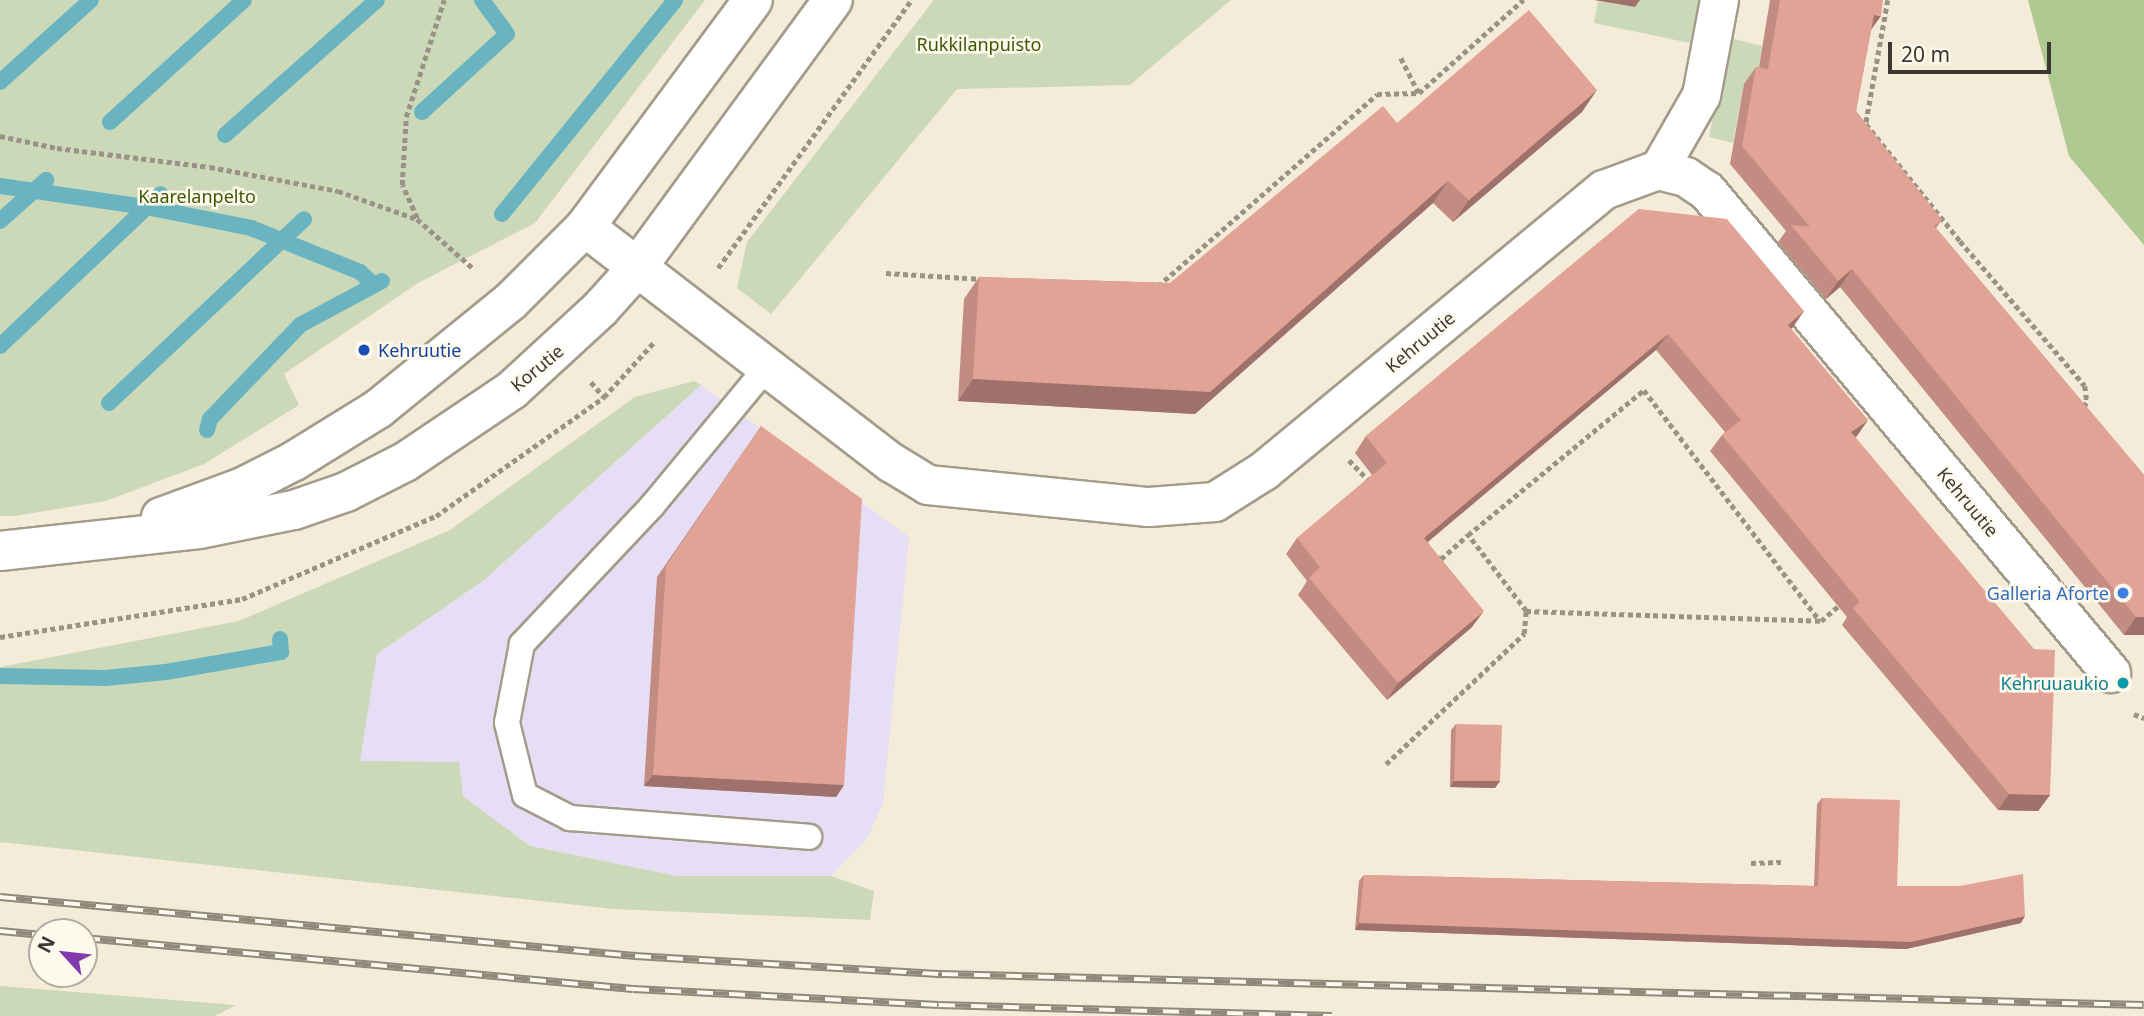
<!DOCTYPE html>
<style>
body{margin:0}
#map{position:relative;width:2144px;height:1016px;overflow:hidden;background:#f4ebd8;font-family:"Noto Sans",sans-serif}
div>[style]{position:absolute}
.commercial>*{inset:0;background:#e5def4}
.green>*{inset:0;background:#cbd9b9}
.forest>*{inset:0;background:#b0c892}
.stream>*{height:16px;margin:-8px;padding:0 8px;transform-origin:8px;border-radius:8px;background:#69b4c0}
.path>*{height:4.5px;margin-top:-2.25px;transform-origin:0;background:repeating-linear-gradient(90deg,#999386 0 5px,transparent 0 8.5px)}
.roads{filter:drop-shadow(2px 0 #a49c8a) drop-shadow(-2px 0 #a49c8a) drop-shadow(0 2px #a49c8a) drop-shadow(0 -2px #a49c8a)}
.service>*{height:24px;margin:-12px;padding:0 12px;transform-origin:12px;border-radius:12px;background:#fff}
.pedestrian>*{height:37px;margin:-18.5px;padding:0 18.5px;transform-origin:18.5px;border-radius:18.5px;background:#fff}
.minor>*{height:38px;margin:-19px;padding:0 19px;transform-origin:19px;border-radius:19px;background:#fff}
.tertiary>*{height:38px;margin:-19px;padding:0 19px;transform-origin:19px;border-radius:19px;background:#fff}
.rail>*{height:8px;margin-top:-4px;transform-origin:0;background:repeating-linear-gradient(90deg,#fef9ed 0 16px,#8f897c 0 32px);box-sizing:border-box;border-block:2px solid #8f897c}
.wall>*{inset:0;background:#c28c82}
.shaded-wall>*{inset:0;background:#9e726a}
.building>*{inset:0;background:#e2a397}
.dots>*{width:19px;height:19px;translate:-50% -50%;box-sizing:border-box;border:4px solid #fef9ed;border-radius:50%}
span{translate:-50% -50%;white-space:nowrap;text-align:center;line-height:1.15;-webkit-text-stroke:5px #fef9ed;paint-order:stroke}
.park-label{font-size:18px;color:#3d5805}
.street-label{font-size:18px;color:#3b3830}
.transit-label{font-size:18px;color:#164399}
.left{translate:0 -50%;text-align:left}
.shop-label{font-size:18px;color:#366cbe}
.right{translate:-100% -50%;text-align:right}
.culture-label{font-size:18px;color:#0d838f}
.north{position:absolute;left:28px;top:918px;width:70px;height:70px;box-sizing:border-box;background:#fef9ed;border:2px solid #b0aca1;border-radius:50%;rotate:297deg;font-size:19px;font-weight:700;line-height:28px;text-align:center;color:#3b3830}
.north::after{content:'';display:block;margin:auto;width:24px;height:32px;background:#8239ac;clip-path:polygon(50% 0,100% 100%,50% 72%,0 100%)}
.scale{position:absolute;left:1888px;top:42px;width:163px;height:32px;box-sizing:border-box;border:4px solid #3b3830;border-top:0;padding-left:9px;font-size:21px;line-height:24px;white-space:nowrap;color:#3b3830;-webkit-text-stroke:5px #fef9ed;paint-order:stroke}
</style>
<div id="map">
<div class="commercial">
<div style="clip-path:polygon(701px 385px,909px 537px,883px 803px,867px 839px,831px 876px,677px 876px,530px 846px,463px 796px,359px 761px,377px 654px,484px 580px)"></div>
</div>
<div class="green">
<div style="clip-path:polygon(0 0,705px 0,535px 223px,418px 283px,284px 374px,299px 405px,204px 464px,106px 501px,14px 516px,0 516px)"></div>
<div style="clip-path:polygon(934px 0,1231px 0,1130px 85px,957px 89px,771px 314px,737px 288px,747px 242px)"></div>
<div style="clip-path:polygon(1636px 0,1699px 0,1690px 43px,1594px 23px,1598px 1px,1635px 7px)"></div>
<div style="clip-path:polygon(1730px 38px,1762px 46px,1756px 86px,1744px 85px,1733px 143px,1709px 137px)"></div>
<div style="clip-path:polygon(694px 381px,701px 385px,484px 580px,377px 654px,360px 761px,459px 762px,463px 796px,530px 846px,677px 876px,831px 876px,874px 891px,870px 920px,614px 909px,0 842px,0 667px,239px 621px,450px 530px,635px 397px)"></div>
<div style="clip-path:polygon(0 986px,236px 1005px,215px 1016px,0 1016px)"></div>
</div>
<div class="forest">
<div style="clip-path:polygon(2028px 0,2144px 0,2144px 245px,2069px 156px)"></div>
</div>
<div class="stream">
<div style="left:0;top:82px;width:122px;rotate:-42deg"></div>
<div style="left:422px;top:112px;width:115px;rotate:-42.5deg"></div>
<div style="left:507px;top:34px;width:42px;rotate:-126.3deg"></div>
<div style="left:110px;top:122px;width:181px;rotate:-42.3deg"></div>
<div style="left:225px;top:135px;width:203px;rotate:-41.6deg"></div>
<div style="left:0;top:186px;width:148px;rotate:8.2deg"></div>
<div style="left:146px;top:207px;width:107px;rotate:11.3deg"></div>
<div style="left:251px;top:228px;width:118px;rotate:22deg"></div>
<div style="left:360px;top:272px;width:19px;rotate:43deg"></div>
<div style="left:502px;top:214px;width:275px;rotate:-51deg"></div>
<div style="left:0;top:221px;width:62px;rotate:-41.7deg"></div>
<div style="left:0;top:346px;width:221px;rotate:-43.4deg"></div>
<div style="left:109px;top:403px;width:268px;rotate:-43.3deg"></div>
<div style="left:207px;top:430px;width:11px;rotate:-75deg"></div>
<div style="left:210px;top:419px;width:130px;rotate:-46.2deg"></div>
<div style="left:300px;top:325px;width:93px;rotate:-28.2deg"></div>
<div style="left:0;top:676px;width:106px;rotate:1.1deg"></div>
<div style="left:106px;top:678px;width:60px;rotate:-5.7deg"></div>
<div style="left:166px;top:672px;width:117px;rotate:-9.9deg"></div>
<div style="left:281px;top:652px;width:13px;rotate:-94deg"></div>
</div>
<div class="path">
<div style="left:1888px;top:0;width:126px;rotate:100.1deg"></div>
<div style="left:1866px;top:124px;width:150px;rotate:51.2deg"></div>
<div style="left:1960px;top:241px;width:191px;rotate:49.2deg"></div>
<div style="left:2085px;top:386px;width:17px;rotate:83deg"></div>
<div style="left:2087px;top:403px;width:8px;rotate:130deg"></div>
<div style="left:1401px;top:58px;width:39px;rotate:63deg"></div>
<div style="left:0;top:136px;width:58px;rotate:11.9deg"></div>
<div style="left:57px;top:148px;width:154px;rotate:7.1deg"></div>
<div style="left:210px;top:167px;width:130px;rotate:10.6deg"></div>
<div style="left:338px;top:191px;width:84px;rotate:19.5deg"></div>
<div style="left:417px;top:219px;width:76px;rotate:41.3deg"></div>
<div style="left:417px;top:218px;width:36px;rotate:-114deg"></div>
<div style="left:402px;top:185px;width:68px;rotate:-86.6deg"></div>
<div style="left:406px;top:117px;width:123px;rotate:-72deg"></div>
<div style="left:718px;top:268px;width:330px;rotate:-54.2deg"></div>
<div style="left:886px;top:273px;width:97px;rotate:3.5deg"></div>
<div style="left:1158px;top:286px;width:291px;rotate:-41.2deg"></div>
<div style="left:1377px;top:94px;width:42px;rotate:-1.4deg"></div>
<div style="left:1419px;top:93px;width:140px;rotate:-41.8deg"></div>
<div style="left:591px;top:382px;width:20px;rotate:49deg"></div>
<div style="left:1349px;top:460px;width:30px;rotate:46deg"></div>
<div style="left:1438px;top:557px;width:4px;rotate:34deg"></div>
<div style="left:1441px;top:559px;width:36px;rotate:-42deg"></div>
<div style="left:1526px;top:611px;width:96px;rotate:-127.3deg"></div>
<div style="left:1468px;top:535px;width:228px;rotate:-39.5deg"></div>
<div style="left:1644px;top:390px;width:290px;rotate:52.7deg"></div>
<div style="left:0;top:637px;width:245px;rotate:-8.9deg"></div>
<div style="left:242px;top:599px;width:211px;rotate:-23.2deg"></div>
<div style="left:436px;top:516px;width:206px;rotate:-35.3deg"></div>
<div style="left:604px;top:397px;width:76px;rotate:-47.7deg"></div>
<div style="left:2134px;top:714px;width:11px;rotate:22deg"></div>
<div style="left:1386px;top:764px;width:190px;rotate:-43.3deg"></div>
<div style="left:1524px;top:634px;width:23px;rotate:-85deg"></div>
<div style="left:1526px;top:611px;width:295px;rotate:1.9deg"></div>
<div style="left:1821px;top:621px;width:28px;rotate:-41deg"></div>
<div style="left:1751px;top:863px;width:30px;rotate:-2deg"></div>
</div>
<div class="roads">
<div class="service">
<div style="left:767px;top:367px;width:180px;rotate:129.6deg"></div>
<div style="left:652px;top:506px;width:190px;rotate:133.3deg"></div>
<div style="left:522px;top:644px;width:80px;rotate:100.8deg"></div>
<div style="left:507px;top:723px;width:74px;rotate:76deg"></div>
<div style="left:525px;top:795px;width:51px;rotate:27.1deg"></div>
<div style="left:570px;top:818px;width:240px;rotate:4.5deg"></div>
</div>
<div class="pedestrian">
<div style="left:1658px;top:170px;width:86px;rotate:-60.2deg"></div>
<div style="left:1701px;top:95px;width:97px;rotate:-79.3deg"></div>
</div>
<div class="minor">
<div style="left:585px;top:227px;width:387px;rotate:37.6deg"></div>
<div style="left:892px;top:463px;width:42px;rotate:31.4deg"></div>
<div style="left:928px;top:485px;width:222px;rotate:5.7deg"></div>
<div style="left:1149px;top:507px;width:66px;rotate:-4.3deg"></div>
<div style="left:1215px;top:502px;width:58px;rotate:-32.3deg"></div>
<div style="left:1264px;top:471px;width:441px;rotate:-39.6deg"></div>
<div style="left:1604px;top:190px;width:58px;rotate:-20.3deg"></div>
<div style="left:1658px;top:170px;width:29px;rotate:14deg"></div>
<div style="left:1686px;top:177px;width:25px;rotate:34deg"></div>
<div style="left:1707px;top:191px;width:629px;rotate:50.03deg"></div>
</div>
<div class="tertiary">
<div style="left:161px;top:517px;width:87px;rotate:-20.1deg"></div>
<div style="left:243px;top:487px;width:57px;rotate:-27deg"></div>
<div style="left:294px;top:461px;width:99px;rotate:-31.8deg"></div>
<div style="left:378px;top:409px;width:171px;rotate:-39.1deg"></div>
<div style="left:511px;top:301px;width:105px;rotate:-45deg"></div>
<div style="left:585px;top:227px;width:282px;rotate:-53.5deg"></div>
<div style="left:0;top:551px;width:200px;rotate:-6.3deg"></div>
<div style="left:199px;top:529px;width:97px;rotate:-11.3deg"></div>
<div style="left:294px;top:510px;width:55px;rotate:-19.1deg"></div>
<div style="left:346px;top:492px;width:66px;rotate:-27deg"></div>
<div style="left:405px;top:462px;width:129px;rotate:-33.9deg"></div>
<div style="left:512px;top:390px;width:120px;rotate:-42.6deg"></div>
<div style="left:600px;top:309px;width:54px;rotate:-48deg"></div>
<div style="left:636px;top:269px;width:333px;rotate:-53.8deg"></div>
</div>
</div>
<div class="rail">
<div style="left:0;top:897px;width:638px;rotate:5.31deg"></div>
<div style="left:635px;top:956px;width:308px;rotate:3.4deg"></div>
<div style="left:942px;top:974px;width:1202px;rotate:1.48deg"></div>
<div style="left:0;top:931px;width:42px;rotate:5.4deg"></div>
<div style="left:84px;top:938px;width:551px;rotate:5.31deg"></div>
<div style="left:633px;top:989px;width:306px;rotate:3deg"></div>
<div style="left:939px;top:1005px;width:393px;rotate:1.6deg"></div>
</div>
<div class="wall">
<div style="clip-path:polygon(1770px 0,1883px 0,1871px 30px,1856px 111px,1942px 220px,1936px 228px,2144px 475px,2144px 635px,2124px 635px,1840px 287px,1826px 299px,1778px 242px,1786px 231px,1730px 164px,1744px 84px,1756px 67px,1759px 67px)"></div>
<div style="clip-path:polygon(1582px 112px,1453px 222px,1433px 203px,1195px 414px,958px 401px,964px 299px,979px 277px,1170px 283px,1397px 123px)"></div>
<div style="clip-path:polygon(1639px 209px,1804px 311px,1791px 329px,1857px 436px,1855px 437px,2050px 795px,2038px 811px,1998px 810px,1842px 625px,1847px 617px,1710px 451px,1722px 435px,1725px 432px,1656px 350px,1428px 542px,1472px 627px,1387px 700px,1298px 595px,1307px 581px,1286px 554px,1297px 538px,1372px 475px,1355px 453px,1366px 436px)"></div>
<div style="clip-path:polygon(761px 426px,844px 785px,836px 797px,644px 786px,657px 577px)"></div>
<div style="clip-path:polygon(1456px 724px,1500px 781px,1495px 788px,1450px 787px,1451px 730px)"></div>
<div style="clip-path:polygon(1822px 798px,1897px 886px,2021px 923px,1906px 949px,1355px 930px,1359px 881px,1364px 875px,1814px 886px,1817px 804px)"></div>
</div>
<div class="shaded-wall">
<div style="clip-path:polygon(1594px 0,1640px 0,1635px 7px)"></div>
<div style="clip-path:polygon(1874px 15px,1881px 16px,1868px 34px)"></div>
<div style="clip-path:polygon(1597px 90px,1582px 112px,1453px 222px,1469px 200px)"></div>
<div style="clip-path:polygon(1448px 181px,1433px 203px,1195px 414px,958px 401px,973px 379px)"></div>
<div style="clip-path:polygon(1852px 269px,1840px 287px,1826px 299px,1838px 281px)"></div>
<div style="clip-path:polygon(1804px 311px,1793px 327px,1777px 341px,1788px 325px)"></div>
<div style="clip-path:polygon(1668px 334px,1656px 350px,1413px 554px,1424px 538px)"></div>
<div style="clip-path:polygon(1868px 420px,1857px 436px,1839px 449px,1851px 432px)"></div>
<div style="clip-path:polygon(1484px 611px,1472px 627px,1387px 700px,1398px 683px)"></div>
<div style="clip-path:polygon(2136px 617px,2144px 617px,2144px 635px,2124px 635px)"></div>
<div style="clip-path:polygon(653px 775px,844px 785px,836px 797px,644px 786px)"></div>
<div style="clip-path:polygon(1454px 781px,1500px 781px,1495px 788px,1450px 787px)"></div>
<div style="clip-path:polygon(2009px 794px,2050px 795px,2038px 811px,1998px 810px)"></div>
<div style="clip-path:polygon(2025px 916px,2021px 923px,1906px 949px,1355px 930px,1359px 923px)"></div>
</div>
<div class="building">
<div style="clip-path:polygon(1780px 0,1883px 0,1881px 16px,1874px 15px,1856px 111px,1942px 220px,1934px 226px,2144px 475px,2144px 617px,2136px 617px,1852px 269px,1838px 281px,1791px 225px,1810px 227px,1742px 146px,1756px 67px,1768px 69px)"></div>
<div style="clip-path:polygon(1529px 10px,1597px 90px,1469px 200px,1448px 181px,1210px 392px,973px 379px,979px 277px,1170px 283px,1383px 106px,1397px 123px)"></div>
<div style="clip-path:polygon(1639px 209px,1727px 219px,1804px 311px,1788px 325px,1868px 420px,1851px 432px,2034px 649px,2055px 650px,2050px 795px,2009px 794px,1853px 608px,1860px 602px,1722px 435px,1741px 420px,1668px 334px,1424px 538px,1484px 611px,1398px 683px,1309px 578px,1320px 567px,1297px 538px,1387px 463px,1366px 436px)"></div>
<div style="clip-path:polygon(761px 426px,862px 499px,844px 785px,653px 775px,666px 566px)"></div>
<div style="clip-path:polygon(1456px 724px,1502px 725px,1500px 781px,1454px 781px)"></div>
<div style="clip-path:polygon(1822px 798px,1900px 800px,1897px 886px,1960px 886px,2023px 874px,2025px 916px,1911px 942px,1359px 923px,1364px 875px,1818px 886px)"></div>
</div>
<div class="dots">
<div style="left:364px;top:350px;background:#1a4fb4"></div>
<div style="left:2123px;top:593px;background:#3f7fe0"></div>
<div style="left:2123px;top:683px;background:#0f9aa8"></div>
</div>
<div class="park-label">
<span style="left:979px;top:44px">Rukkilanpuisto</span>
<span style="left:197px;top:196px">Kaarelanpelto</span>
</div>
<div class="street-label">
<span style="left:1420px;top:342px;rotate:-40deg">Kehruutie</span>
<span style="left:537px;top:368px;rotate:-40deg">Korutie</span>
<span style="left:1968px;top:502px;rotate:50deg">Kehruutie</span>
</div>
<div class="transit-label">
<span class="left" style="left:378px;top:350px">Kehruutie</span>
</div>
<div class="shop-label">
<span class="right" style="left:2109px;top:593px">Galleria Aforte</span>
</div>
<div class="culture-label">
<span class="right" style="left:2109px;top:683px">Kehruuaukio</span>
</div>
<div class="north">N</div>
<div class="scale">20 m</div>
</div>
